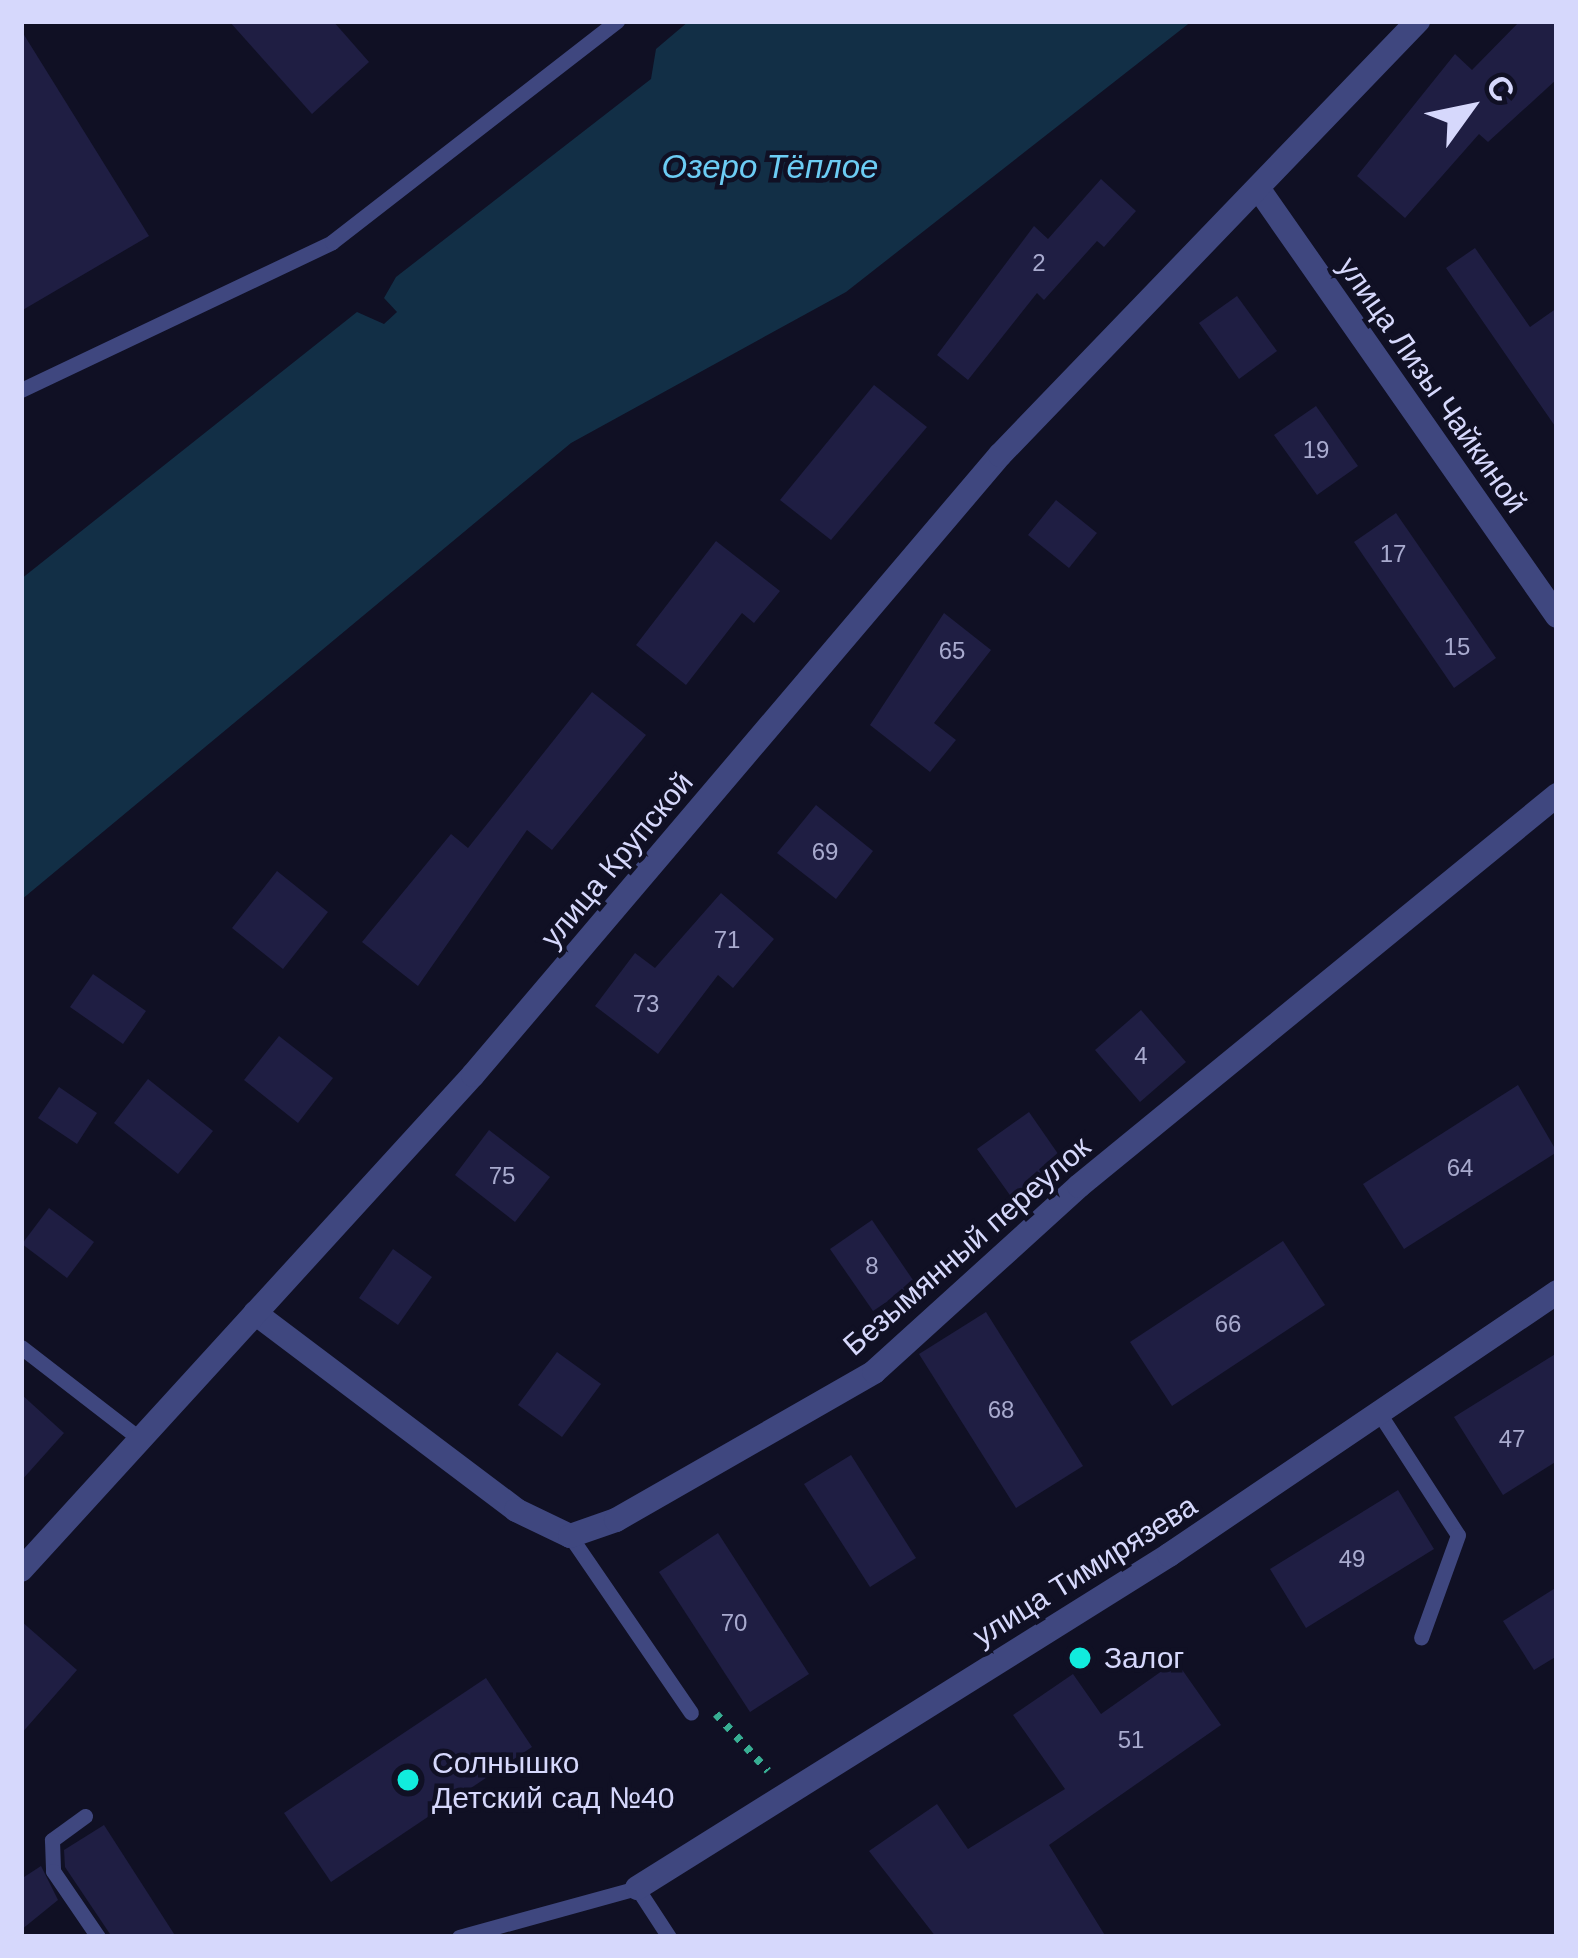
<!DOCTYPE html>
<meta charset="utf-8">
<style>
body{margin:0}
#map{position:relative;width:1578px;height:1958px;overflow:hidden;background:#101024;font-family:Helvetica,sans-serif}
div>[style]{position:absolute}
.water>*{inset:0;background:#122f46}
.building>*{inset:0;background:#1f1e43}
.path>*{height:8px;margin-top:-4px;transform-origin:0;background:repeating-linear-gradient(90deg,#38ae93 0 6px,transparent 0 15px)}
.service>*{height:15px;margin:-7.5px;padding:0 7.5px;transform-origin:7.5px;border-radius:7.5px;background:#3f477f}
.minor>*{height:24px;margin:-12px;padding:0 12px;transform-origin:12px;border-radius:12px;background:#3f477f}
.dots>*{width:33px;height:33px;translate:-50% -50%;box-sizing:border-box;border:6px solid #101024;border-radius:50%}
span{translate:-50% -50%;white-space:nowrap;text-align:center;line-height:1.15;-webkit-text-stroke:9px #101024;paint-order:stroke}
.number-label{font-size:24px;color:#a8aace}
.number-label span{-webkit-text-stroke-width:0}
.street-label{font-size:30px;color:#d6d8fc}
.poi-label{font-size:30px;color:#d6d8fc}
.left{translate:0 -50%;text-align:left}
.water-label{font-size:33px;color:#6cccf4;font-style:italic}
.frame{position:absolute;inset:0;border:24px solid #d6d8fc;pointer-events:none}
.north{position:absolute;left:1410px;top:48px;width:120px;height:120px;-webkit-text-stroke:9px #101024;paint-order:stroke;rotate:57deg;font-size:33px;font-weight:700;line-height:48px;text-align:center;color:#d6d8fc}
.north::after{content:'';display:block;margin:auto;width:42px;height:54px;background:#d6d8fc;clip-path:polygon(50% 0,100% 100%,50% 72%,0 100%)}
</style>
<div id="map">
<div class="water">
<div style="clip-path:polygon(689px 21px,1192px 21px,846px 292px,571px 443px,21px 900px,21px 579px,357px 312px,384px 324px,397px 312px,384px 298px,396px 277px,651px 79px,656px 49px)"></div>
</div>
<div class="building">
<div style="clip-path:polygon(229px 21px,333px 21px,369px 62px,312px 114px)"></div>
<div style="clip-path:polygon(1520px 21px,1557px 21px,1557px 79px,1488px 142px,1479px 134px,1405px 218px,1357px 176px,1455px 54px,1472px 70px)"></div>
<div style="clip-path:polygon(21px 30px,149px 236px,21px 311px)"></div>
<div style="clip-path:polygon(1101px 179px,1136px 211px,1104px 247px,1097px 241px,1044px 300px,1037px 293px,968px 380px,937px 355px,1034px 226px,1048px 239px)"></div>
<div style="clip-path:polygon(1475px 248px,1530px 327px,1557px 308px,1557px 429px,1446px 268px)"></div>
<div style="clip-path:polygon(1237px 296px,1277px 351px,1239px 379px,1199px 323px)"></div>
<div style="clip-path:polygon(874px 385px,927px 427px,831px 540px,780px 500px)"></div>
<div style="clip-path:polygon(1316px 406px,1358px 466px,1317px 495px,1274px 435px)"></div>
<div style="clip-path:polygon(1056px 500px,1097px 533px,1069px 568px,1028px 535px)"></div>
<div style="clip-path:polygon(1396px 513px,1496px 658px,1454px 688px,1354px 542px)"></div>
<div style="clip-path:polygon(716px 541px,780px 591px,754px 623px,742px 613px,686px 685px,636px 645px)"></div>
<div style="clip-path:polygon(944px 613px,991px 650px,934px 723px,956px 740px,930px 772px,870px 725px)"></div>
<div style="clip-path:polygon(592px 692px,646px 735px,552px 850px,527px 830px,418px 986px,362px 942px,451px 834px,468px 848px)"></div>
<div style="clip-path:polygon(816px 805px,873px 851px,836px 899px,777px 853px)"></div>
<div style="clip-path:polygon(277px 871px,328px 912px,283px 969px,232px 928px)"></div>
<div style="clip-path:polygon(721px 893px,774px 939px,733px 988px,718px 975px,658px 1054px,595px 1006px,635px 953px,655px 968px)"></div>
<div style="clip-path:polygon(93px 974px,146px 1011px,123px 1044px,70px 1007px)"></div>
<div style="clip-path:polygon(1141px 1010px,1186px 1062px,1140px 1102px,1095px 1050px)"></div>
<div style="clip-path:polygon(279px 1036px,333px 1078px,298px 1123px,244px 1080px)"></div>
<div style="clip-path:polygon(148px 1079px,213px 1131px,178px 1174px,114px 1123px)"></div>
<div style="clip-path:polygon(1518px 1085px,1557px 1152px,1404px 1249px,1363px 1184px)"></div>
<div style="clip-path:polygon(59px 1087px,97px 1113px,77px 1144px,38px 1118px)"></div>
<div style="clip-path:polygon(1029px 1112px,1063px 1161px,1012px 1198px,977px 1149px)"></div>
<div style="clip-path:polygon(489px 1130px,550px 1177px,515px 1222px,455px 1175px)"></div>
<div style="clip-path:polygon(49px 1208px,94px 1242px,67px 1278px,22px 1244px)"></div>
<div style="clip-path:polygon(872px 1220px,915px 1283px,873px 1311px,830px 1249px)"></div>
<div style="clip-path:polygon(1283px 1241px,1325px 1305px,1172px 1406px,1130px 1342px)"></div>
<div style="clip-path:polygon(393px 1249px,432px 1277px,398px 1325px,359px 1298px)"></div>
<div style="clip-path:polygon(986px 1312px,1083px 1466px,1016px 1508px,919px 1354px)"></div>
<div style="clip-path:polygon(557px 1352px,601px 1384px,562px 1437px,518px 1405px)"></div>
<div style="clip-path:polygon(1557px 1353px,1557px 1461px,1503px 1495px,1454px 1417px)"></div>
<div style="clip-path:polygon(21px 1394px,64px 1433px,21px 1481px)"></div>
<div style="clip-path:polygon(851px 1455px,916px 1558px,870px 1587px,804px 1484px)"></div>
<div style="clip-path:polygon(1398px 1490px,1434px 1549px,1306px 1628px,1270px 1569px)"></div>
<div style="clip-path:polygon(718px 1533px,809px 1674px,750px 1712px,659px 1572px)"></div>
<div style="clip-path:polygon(1557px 1587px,1557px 1656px,1534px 1670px,1503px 1621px)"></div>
<div style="clip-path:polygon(21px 1621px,77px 1670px,21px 1734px)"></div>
<div style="clip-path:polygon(1176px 1661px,1221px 1725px,1049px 1845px,1106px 1937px,936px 1937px,869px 1851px,937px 1804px,968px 1849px,1065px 1789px,1013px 1715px,1073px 1674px,1101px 1714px)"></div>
<div style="clip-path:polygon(486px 1678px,532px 1747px,331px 1882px,284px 1813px)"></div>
<div style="clip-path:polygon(104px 1825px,176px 1937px,112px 1937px,65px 1867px,64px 1850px)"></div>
<div style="clip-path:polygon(41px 1866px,58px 1900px,21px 1930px,21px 1879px)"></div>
</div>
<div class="path">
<div style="left:716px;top:1714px;width:77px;rotate:47.6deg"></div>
</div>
<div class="service">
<div style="left:21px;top:390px;width:344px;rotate:-25.4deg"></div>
<div style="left:332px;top:242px;width:361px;rotate:-37.8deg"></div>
<div style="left:21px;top:1347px;width:150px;rotate:37.7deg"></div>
<div style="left:1379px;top:1413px;width:145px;rotate:57.1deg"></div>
<div style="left:1458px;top:1535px;width:109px;rotate:109.8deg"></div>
<div style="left:570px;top:1536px;width:214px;rotate:55.6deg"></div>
<div style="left:85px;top:1816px;width:41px;rotate:144deg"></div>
<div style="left:52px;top:1840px;width:31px;rotate:88deg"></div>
<div style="left:53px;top:1871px;width:80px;rotate:55.7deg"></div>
<div style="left:459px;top:1937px;width:185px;rotate:-15.4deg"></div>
<div style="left:637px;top:1888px;width:59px;rotate:56.9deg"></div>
</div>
<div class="minor">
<div style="left:1258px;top:188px;width:522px;rotate:55.06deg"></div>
<div style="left:255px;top:1313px;width:327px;rotate:37deg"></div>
<div style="left:516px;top:1510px;width:60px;rotate:25.7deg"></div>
<div style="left:570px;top:1536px;width:49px;rotate:-19.2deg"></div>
<div style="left:616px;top:1520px;width:297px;rotate:-29.8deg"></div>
<div style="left:874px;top:1372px;width:277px;rotate:-42.2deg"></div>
<div style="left:1079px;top:1186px;width:618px;rotate:-39.28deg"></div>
<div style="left:21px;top:1570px;width:670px;rotate:-47.6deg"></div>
<div style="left:473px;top:1075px;width:814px;rotate:-49.64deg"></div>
<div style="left:1000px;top:455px;width:603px;rotate:-46.08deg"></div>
<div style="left:637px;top:1888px;width:628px;rotate:-32.04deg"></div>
<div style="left:1169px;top:1555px;width:469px;rotate:-34.1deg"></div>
</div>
<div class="dots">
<div style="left:1080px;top:1658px;background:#11ecdd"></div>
<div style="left:408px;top:1780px;background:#11ecdd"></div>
</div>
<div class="number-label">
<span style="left:1039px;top:263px">2</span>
<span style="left:1316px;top:450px">19</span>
<span style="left:1393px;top:554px">17</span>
<span style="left:1457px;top:647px">15</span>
<span style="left:952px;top:651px">65</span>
<span style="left:825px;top:852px">69</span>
<span style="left:727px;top:940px">71</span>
<span style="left:646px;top:1004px">73</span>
<span style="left:1141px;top:1056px">4</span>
<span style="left:1460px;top:1168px">64</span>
<span style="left:502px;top:1176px">75</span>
<span style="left:872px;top:1266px">8</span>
<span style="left:1228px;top:1324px">66</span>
<span style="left:1001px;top:1410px">68</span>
<span style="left:1512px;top:1439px">47</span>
<span style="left:1352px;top:1559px">49</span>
<span style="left:734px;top:1623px">70</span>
<span style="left:1131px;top:1740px">51</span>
</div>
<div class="street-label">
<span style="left:1432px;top:385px;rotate:55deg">улица Лизы Чайкиной</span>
<span style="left:617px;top:860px;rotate:-50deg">улица Крупской</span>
<span style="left:967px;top:1246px;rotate:-41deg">Безымянный переулок</span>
<span style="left:1085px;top:1571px;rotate:-32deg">улица Тимирязева</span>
</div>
<div class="poi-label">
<span class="left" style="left:1104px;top:1658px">Залог</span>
<span class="left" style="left:432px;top:1780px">Солнышко<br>Детский сад №40</span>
</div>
<div class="water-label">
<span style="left:770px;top:167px">Озеро Тёплое</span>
</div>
<div class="frame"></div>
<div class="north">С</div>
</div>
